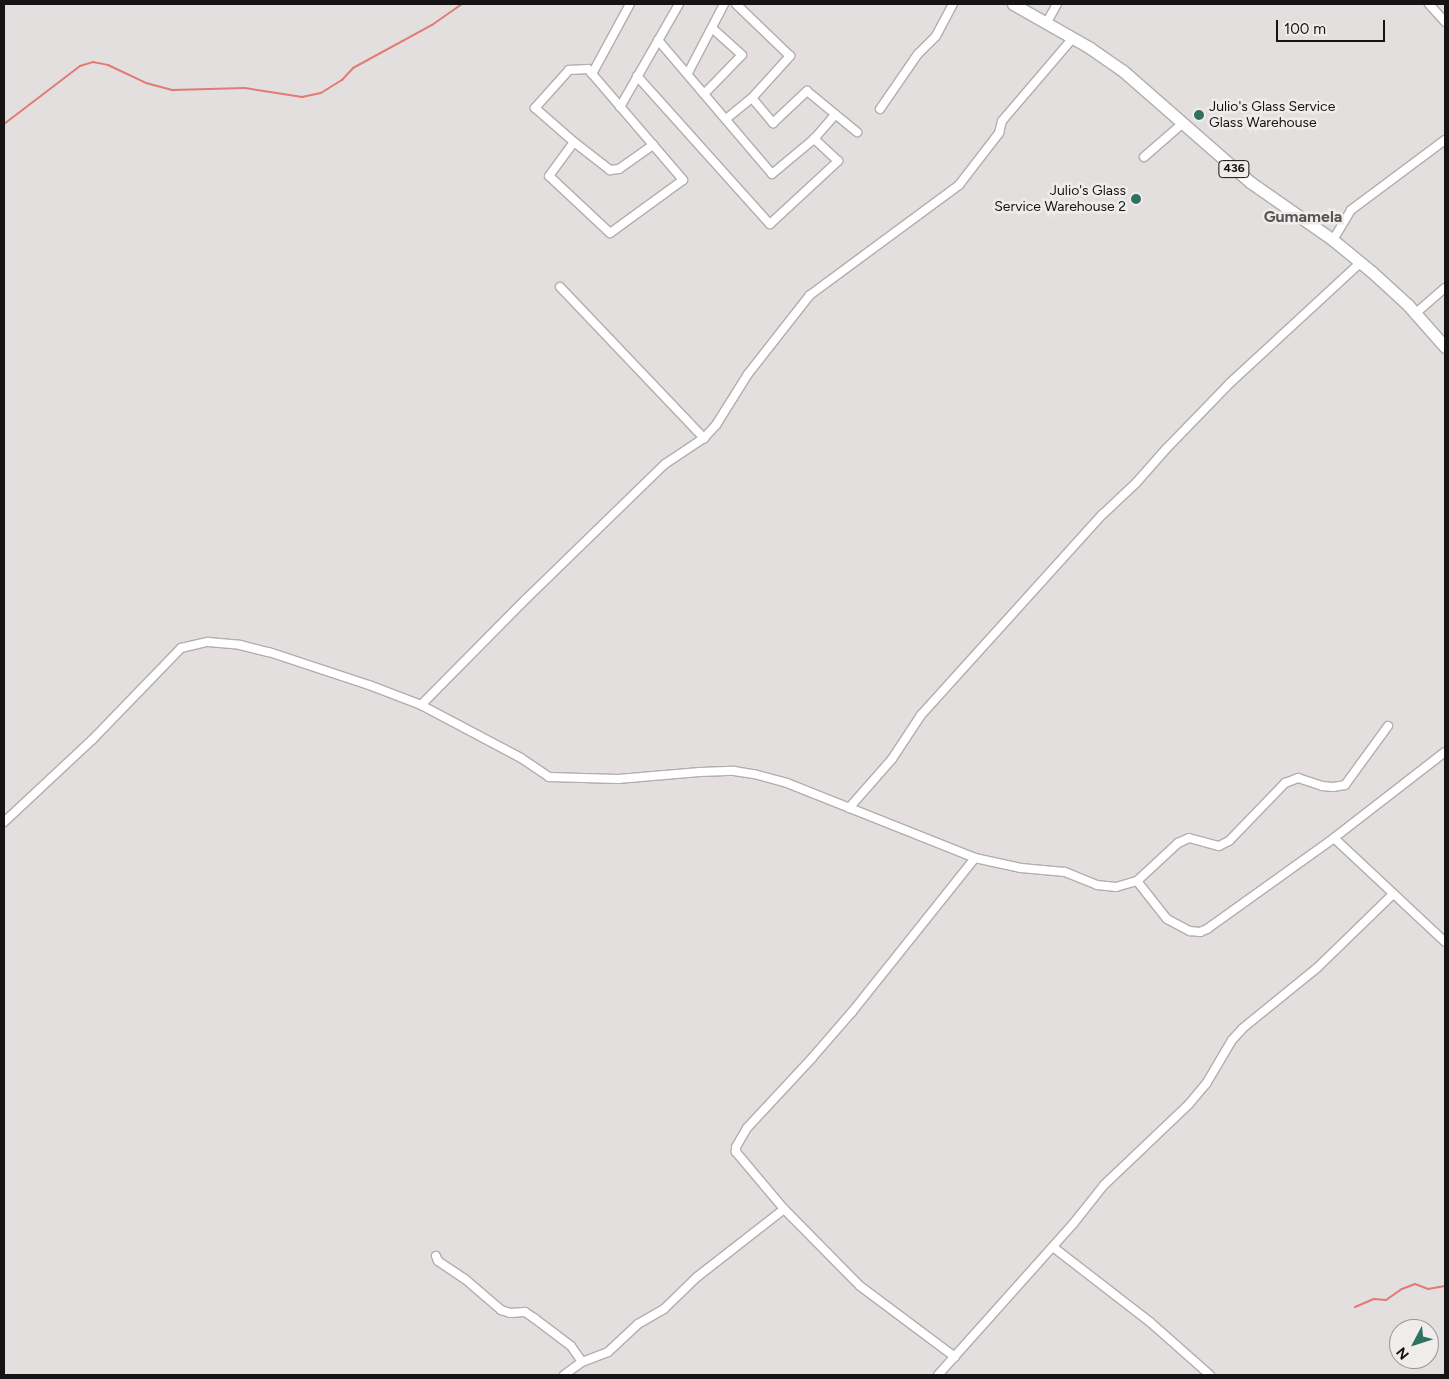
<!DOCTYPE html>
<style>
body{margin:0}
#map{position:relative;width:1449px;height:1379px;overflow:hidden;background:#e3dfde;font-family:Figtree,sans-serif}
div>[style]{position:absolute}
.stream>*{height:2px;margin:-1px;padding:0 1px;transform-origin:1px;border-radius:1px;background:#e27b74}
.roads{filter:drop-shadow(1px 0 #b2aead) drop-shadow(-1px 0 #b2aead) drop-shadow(0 1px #b2aead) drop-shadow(0 -1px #b2aead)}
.minor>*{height:8px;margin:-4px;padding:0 4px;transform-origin:4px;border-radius:4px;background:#fff}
.primary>*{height:11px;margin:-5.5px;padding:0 5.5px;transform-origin:5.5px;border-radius:5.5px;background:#fff}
.dots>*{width:14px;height:14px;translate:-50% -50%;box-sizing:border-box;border:2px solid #f0eceb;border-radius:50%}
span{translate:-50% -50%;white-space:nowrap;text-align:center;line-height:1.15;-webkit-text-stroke:5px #f0eceb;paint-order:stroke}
.shield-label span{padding:1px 4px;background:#f0eceb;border:1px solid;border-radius:4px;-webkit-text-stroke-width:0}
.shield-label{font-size:12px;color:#151313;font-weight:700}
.poi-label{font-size:14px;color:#151313}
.left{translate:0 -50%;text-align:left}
.right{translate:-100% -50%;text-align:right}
.quarter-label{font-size:16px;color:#595555;font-weight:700}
.frame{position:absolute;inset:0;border:5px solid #151313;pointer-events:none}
.north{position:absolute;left:1389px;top:1319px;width:50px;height:50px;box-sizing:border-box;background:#f0eceb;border:1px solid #989595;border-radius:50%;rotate:230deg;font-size:14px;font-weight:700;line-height:20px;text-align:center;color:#151313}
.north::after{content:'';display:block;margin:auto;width:18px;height:22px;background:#307262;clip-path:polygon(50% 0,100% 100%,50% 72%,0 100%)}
.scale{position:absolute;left:1276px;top:20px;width:109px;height:22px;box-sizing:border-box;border:2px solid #151313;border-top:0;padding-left:6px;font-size:15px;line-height:18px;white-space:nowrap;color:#151313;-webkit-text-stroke:4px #f0eceb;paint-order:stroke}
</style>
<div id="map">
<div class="stream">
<div style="left:4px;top:124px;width:96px;rotate:-37.3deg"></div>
<div style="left:80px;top:66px;width:14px;rotate:-17deg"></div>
<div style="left:93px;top:62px;width:15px;rotate:11deg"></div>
<div style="left:108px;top:65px;width:42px;rotate:25.3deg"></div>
<div style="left:146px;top:83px;width:28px;rotate:15deg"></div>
<div style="left:173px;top:90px;width:72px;rotate:-1.6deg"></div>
<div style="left:245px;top:88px;width:58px;rotate:9deg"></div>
<div style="left:302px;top:97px;width:19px;rotate:-12deg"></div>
<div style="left:321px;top:93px;width:25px;rotate:-32deg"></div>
<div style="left:342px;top:80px;width:16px;rotate:-47deg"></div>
<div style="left:353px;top:68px;width:90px;rotate:-28.6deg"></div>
<div style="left:432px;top:25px;width:37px;rotate:-35deg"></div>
<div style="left:1355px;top:1307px;width:21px;rotate:-23deg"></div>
<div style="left:1374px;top:1299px;width:12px;rotate:5deg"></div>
<div style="left:1386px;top:1300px;width:19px;rotate:-35deg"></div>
<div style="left:1402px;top:1289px;width:14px;rotate:-21deg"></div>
<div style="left:1415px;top:1284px;width:14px;rotate:21deg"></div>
<div style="left:1428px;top:1289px;width:17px;rotate:-10deg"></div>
</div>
<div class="roads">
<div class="minor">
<div style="left:1429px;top:4px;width:24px;rotate:48deg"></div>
<div style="left:1047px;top:22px;width:21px;rotate:-61deg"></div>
<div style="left:658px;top:40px;width:176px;rotate:49.6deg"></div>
<div style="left:772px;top:174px;width:55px;rotate:-39.8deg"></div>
<div style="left:814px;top:139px;width:32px;rotate:-49deg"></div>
<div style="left:588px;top:69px;width:146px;rotate:49.4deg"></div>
<div style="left:683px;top:180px;width:90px;rotate:144deg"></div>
<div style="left:610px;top:233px;width:83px;rotate:-136.9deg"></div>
<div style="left:549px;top:176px;width:42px;rotate:-53.7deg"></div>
<div style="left:574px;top:142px;width:52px;rotate:-138.9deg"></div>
<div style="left:535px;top:108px;width:51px;rotate:-48.2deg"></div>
<div style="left:569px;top:70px;width:19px;rotate:-3deg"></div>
<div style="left:688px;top:73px;width:78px;rotate:-62.4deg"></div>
<div style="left:592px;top:74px;width:80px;rotate:-61.5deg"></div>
<div style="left:637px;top:76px;width:199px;rotate:48.1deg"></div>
<div style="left:770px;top:224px;width:93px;rotate:-42.8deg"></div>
<div style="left:838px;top:161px;width:33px;rotate:-137deg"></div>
<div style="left:705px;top:93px;width:53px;rotate:-45.8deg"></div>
<div style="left:742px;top:55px;width:40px;rotate:-138deg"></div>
<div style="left:752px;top:98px;width:33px;rotate:50deg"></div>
<div style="left:773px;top:123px;width:47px;rotate:-43.3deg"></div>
<div style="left:807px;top:91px;width:65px;rotate:39.4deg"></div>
<div style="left:620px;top:107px;width:119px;rotate:-60.2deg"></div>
<div style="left:880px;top:109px;width:67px;rotate:-55.4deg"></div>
<div style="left:918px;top:54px;width:25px;rotate:-45deg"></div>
<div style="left:936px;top:36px;width:36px;rotate:-62deg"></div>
<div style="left:726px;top:119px;width:33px;rotate:-39deg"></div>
<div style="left:752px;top:98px;width:57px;rotate:-47.9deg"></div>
<div style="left:790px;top:56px;width:75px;rotate:-136.1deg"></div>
<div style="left:574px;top:142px;width:46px;rotate:37.9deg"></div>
<div style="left:610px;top:170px;width:9px;rotate:-6deg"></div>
<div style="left:619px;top:169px;width:42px;rotate:-35.2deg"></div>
<div style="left:1144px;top:157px;width:52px;rotate:-41.1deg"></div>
<div style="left:1333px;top:240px;width:35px;rotate:-59deg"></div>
<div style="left:1351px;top:210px;width:117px;rotate:-36.7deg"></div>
<div style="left:560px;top:287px;width:209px;rotate:46.4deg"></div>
<div style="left:1416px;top:313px;width:38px;rotate:-41deg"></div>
<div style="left:421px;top:705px;width:149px;rotate:-45.3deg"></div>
<div style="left:526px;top:599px;width:194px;rotate:-44.2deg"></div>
<div style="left:665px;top:464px;width:47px;rotate:-33.7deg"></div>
<div style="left:704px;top:438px;width:18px;rotate:-47deg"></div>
<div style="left:716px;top:425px;width:60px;rotate:-57.9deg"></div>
<div style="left:748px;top:374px;width:100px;rotate:-51.9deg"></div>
<div style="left:810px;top:295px;width:185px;rotate:-36.4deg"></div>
<div style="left:959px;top:185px;width:66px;rotate:-52.4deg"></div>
<div style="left:999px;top:133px;width:12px;rotate:-76deg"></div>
<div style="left:1002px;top:121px;width:109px;rotate:-49.5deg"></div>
<div style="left:849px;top:808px;width:65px;rotate:-48.7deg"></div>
<div style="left:892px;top:759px;width:53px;rotate:-56.6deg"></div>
<div style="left:921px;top:715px;width:270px;rotate:-47.9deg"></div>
<div style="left:1102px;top:515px;width:47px;rotate:-43.3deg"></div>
<div style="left:1136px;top:483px;width:45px;rotate:-48.6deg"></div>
<div style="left:1166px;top:449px;width:92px;rotate:-45.9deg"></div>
<div style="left:1230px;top:383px;width:178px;rotate:-42.7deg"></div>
<div style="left:4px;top:822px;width:120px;rotate:-43deg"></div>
<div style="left:92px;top:740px;width:128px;rotate:-45.9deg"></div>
<div style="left:181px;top:648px;width:28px;rotate:-13deg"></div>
<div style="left:208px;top:642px;width:32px;rotate:5deg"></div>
<div style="left:240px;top:645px;width:30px;rotate:14deg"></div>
<div style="left:269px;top:652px;width:105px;rotate:18.3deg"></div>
<div style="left:369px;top:685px;width:56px;rotate:21deg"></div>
<div style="left:421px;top:705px;width:113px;rotate:27.9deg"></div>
<div style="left:521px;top:758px;width:34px;rotate:34deg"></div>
<div style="left:549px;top:777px;width:69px;rotate:1.7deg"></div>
<div style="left:618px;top:779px;width:82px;rotate:-4.9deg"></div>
<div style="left:700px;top:772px;width:34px;rotate:-2deg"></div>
<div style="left:734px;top:771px;width:20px;rotate:9deg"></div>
<div style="left:754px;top:774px;width:34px;rotate:15deg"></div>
<div style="left:787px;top:783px;width:202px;rotate:21.7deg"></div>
<div style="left:975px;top:858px;width:47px;rotate:12.3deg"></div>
<div style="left:1021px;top:868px;width:44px;rotate:5.2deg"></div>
<div style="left:1065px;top:872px;width:35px;rotate:22deg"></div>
<div style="left:1097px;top:885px;width:19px;rotate:6deg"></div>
<div style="left:1116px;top:887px;width:22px;rotate:-16deg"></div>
<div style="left:1137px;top:881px;width:56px;rotate:-42.8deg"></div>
<div style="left:1178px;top:843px;width:12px;rotate:-24deg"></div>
<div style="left:1189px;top:838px;width:31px;rotate:15deg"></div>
<div style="left:1219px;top:846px;width:11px;rotate:-27deg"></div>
<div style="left:1229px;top:841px;width:81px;rotate:-46deg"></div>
<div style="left:1285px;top:783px;width:14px;rotate:-21deg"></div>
<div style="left:1298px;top:778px;width:25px;rotate:18deg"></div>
<div style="left:1322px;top:786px;width:11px;rotate:5deg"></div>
<div style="left:1333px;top:787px;width:12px;rotate:-9deg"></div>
<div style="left:1345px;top:785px;width:73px;rotate:-53.9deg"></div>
<div style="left:1334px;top:838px;width:152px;rotate:43.1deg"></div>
<div style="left:1137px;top:881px;width:48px;rotate:51.7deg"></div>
<div style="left:1167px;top:919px;width:26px;rotate:28deg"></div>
<div style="left:1190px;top:931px;width:10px;rotate:6deg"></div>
<div style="left:1200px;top:932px;width:8px;rotate:-23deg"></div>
<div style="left:1207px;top:929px;width:156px;rotate:-35.6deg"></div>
<div style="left:1334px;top:838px;width:140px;rotate:-37.8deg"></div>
<div style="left:1053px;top:1247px;width:123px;rotate:37.7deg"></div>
<div style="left:1150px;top:1322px;width:80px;rotate:41.5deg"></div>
<div style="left:436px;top:1256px;width:5px;rotate:68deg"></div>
<div style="left:438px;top:1261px;width:32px;rotate:34deg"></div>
<div style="left:465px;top:1279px;width:48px;rotate:40.7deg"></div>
<div style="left:501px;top:1310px;width:9px;rotate:18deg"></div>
<div style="left:510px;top:1313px;width:15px;rotate:-4deg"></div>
<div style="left:525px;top:1312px;width:11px;rotate:34deg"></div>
<div style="left:534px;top:1318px;width:46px;rotate:37.1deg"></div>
<div style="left:571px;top:1346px;width:19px;rotate:55deg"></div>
<div style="left:955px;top:1357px;width:119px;rotate:-143.2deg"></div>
<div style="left:860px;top:1286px;width:108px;rotate:-134.6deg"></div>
<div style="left:784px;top:1209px;width:75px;rotate:-130.1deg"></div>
<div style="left:736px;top:1152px;width:5px;rotate:-90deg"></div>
<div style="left:736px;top:1147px;width:22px;rotate:-60deg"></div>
<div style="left:747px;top:1128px;width:96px;rotate:-47.1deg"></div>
<div style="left:812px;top:1058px;width:61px;rotate:-49deg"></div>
<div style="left:852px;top:1012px;width:197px;rotate:-51.4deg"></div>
<div style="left:564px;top:1375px;width:22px;rotate:-36deg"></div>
<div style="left:582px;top:1362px;width:28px;rotate:-21deg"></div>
<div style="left:608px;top:1352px;width:41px;rotate:-43deg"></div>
<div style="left:638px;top:1324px;width:30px;rotate:-30deg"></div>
<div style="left:664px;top:1309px;width:46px;rotate:-44.1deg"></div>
<div style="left:697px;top:1277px;width:110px;rotate:-38deg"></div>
<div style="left:938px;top:1375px;width:203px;rotate:-48.2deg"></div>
<div style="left:1073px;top:1224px;width:50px;rotate:-51.5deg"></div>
<div style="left:1104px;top:1185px;width:117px;rotate:-43.6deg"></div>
<div style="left:1189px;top:1104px;width:26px;rotate:-50deg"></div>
<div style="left:1206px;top:1084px;width:51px;rotate:-59.4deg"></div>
<div style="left:1232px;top:1040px;width:16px;rotate:-47deg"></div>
<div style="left:1243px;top:1028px;width:97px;rotate:-39.1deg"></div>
<div style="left:1318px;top:967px;width:105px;rotate:-44.2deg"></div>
</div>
<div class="primary">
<div style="left:1013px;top:4px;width:89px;rotate:29.7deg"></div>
<div style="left:1090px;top:48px;width:39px;rotate:35deg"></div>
<div style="left:1122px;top:70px;width:170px;rotate:41.2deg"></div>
<div style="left:1250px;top:182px;width:101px;rotate:34.9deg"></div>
<div style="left:1333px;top:240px;width:50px;rotate:39.4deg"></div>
<div style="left:1372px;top:272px;width:49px;rotate:42.5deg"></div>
<div style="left:1408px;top:305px;width:56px;rotate:48.6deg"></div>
</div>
</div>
<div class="dots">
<div style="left:1199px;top:115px;background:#307262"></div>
<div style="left:1136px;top:199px;background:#307262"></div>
</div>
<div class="shield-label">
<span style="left:1234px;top:169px">436</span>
</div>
<div class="poi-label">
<span class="left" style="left:1209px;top:115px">Julio's Glass Service<br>Glass Warehouse</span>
<span class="right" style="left:1126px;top:199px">Julio's Glass<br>Service Warehouse 2</span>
</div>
<div class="quarter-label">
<span style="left:1303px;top:217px">Gumamela</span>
</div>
<div class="frame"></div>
<div class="north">N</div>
<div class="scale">100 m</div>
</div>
